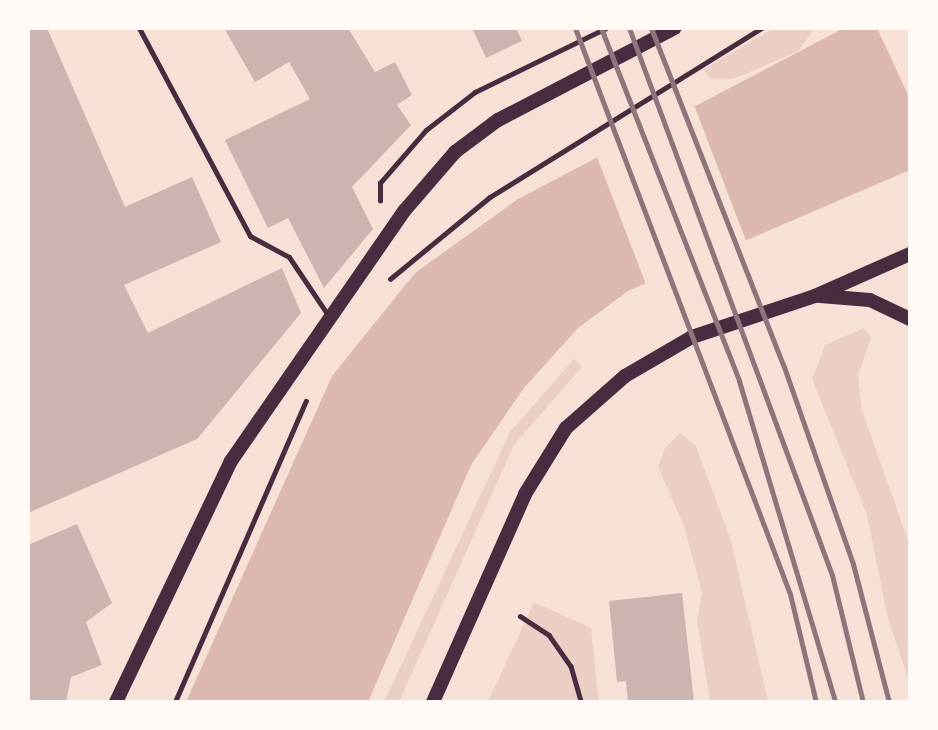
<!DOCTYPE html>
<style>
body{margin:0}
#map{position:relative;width:938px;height:730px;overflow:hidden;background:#f7e1d7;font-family:Arial,sans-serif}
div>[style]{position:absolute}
.green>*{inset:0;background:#ebcfc5}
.water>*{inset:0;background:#dcb8b0}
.pier>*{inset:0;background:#f7e1d7}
.building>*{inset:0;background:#ccb4b1}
.path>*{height:4.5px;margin:-2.25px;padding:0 2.25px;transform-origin:2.25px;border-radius:2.25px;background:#4a2c40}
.service>*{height:5px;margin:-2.5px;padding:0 2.5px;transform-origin:2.5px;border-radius:2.5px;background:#4a2c40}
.secondary>*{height:14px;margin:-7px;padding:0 7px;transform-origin:7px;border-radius:7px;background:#4a2c40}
.rail>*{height:5px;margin:-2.5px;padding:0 2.5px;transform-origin:2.5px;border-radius:2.5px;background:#8f747c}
span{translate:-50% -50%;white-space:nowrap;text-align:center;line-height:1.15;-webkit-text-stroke:7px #fffaf5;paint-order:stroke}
.frame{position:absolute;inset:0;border:30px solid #fffaf5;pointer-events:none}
</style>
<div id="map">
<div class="green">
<div style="clip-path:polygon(774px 28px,811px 28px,811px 34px,797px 52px,733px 79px,711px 79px,703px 70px)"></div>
<div style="clip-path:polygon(864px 328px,871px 338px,858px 375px,862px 410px,910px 546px,910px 684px,888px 619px,867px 515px,812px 379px,825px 345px)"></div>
<div style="clip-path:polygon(574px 359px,582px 367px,514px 445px,399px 702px,384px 702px,510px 432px)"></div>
<div style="clip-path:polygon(680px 433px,696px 446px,731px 541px,768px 702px,710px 702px,697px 620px,702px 593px,684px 526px,658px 467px,665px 448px)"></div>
<div style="clip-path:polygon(534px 602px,591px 628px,599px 702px,488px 702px)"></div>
</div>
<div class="water">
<div style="clip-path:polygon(844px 28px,910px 28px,910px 170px,628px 291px,578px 328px,524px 388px,471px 465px,368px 702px,186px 702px,332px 376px,415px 273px,518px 199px)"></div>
</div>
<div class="pier">
<div style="clip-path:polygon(877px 28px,910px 28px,910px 99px)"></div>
<div style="clip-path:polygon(694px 105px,748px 246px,647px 287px,597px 157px)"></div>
</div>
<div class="building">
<div style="clip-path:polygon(28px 28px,47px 28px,125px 207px,192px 177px,221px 242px,124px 285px,148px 333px,282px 268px,301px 313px,197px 439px,28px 513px)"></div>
<div style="clip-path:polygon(224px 28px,348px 28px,375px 72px,395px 62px,412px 95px,397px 105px,411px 125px,352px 187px,373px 229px,324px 288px,288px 218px,268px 228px,225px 140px,310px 99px,289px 62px,255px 82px)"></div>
<div style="clip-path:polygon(472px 28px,516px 28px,522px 41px,486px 58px)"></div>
<div style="clip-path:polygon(77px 524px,112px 603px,86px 622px,102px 665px,71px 677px,66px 702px,28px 702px,28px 545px)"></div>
<div style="clip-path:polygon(682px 593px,694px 702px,628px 702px,626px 681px,617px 682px,609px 601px)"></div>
</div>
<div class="path">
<div style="left:380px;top:201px;width:18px;rotate:-90deg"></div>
<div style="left:380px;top:183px;width:70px;rotate:-49deg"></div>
<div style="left:426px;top:130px;width:62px;rotate:-37.8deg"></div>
<div style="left:475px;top:92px;width:146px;rotate:-26deg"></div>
<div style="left:390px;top:279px;width:129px;rotate:-39.4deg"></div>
<div style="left:490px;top:197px;width:320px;rotate:-31.9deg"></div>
<div style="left:520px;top:616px;width:35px;rotate:33deg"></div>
<div style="left:549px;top:635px;width:38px;rotate:55deg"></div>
<div style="left:571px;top:666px;width:37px;rotate:74deg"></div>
<div style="left:175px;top:702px;width:328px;rotate:-66.5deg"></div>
</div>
<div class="service">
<div style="left:139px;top:28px;width:236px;rotate:61.9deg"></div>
<div style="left:250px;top:236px;width:44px;rotate:28.3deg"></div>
<div style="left:289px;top:257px;width:70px;rotate:56.1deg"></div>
</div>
<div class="secondary">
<div style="left:820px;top:296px;width:50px;rotate:4.6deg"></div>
<div style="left:870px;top:300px;width:44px;rotate:25.4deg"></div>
<div style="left:116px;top:702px;width:267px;rotate:-64.5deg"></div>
<div style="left:231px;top:461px;width:305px;rotate:-55.3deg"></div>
<div style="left:405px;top:210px;width:77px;rotate:-49.2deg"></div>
<div style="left:455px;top:152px;width:54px;rotate:-36.7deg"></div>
<div style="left:498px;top:120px;width:199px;rotate:-27.5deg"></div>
<div style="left:433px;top:702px;width:227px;rotate:-66.1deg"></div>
<div style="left:525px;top:494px;width:78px;rotate:-58.2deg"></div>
<div style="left:566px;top:428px;width:79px;rotate:-41.4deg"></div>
<div style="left:625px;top:376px;width:78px;rotate:-30.2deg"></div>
<div style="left:692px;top:337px;width:130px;rotate:-18.4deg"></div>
<div style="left:815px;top:296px;width:104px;rotate:-23.9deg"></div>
</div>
<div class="rail">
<div style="left:575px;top:28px;width:605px;rotate:69.2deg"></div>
<div style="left:790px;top:594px;width:111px;rotate:76.5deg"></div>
<div style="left:601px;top:28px;width:379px;rotate:68.6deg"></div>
<div style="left:739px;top:381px;width:335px;rotate:73.3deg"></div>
<div style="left:629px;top:28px;width:583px;rotate:69.64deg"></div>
<div style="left:832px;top:575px;width:131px;rotate:76.3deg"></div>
<div style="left:651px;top:28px;width:361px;rotate:68.6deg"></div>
<div style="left:783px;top:364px;width:212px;rotate:70.7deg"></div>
<div style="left:853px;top:564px;width:143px;rotate:75.4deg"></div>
</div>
<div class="frame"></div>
</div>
